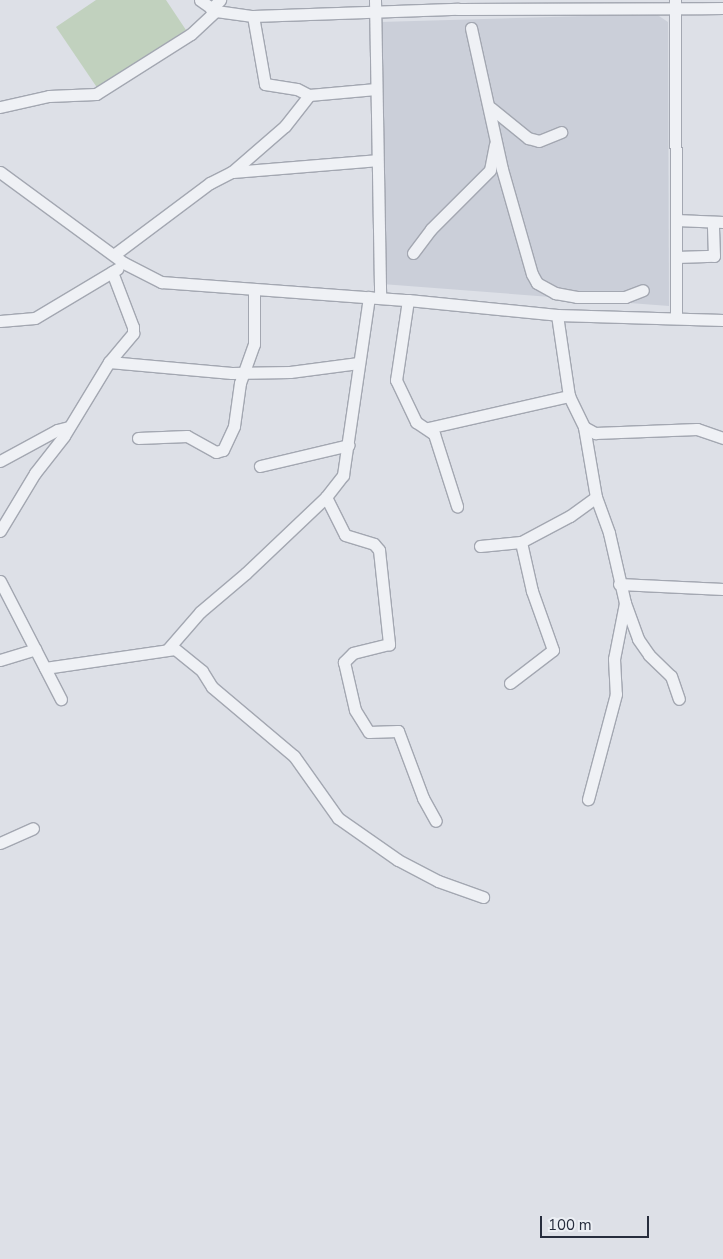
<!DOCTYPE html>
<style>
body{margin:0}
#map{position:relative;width:723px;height:1259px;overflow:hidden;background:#dde0e7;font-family:"Nunito Sans",sans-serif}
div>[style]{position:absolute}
.built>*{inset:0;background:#cbcfd9}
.green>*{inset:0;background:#c1d1be}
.roads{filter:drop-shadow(1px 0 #a3a7b1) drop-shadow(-1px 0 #a3a7b1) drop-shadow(0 1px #a3a7b1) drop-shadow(0 -1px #a3a7b1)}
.minor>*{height:11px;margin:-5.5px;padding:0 5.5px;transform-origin:5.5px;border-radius:5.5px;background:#eff1f5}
span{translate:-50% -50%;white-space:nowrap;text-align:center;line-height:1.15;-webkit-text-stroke:5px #eceff4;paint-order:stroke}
.scale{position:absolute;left:540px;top:1216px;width:109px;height:22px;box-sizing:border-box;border:2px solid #272d3d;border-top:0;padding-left:6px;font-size:15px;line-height:18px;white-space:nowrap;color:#272d3d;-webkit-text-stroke:4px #eceff4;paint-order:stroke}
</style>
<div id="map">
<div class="built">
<div style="clip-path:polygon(656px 14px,668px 22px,669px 306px,382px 284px,380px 22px)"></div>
</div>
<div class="green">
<div style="clip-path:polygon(96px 0,166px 0,186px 30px,98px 89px,56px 27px)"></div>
</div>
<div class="roads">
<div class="minor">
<div style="left:200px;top:0;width:19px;rotate:35deg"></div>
<div style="left:216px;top:11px;width:37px;rotate:8deg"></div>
<div style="left:253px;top:16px;width:205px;rotate:-2deg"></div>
<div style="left:458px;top:9px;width:265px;rotate:-0.2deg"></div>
<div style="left:375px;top:0;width:298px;rotate:89deg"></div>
<div style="left:675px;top:0;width:316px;rotate:89.8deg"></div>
<div style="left:211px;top:9px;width:13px;rotate:-45deg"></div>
<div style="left:253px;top:16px;width:69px;rotate:80deg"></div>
<div style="left:265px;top:84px;width:32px;rotate:9deg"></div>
<div style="left:297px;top:89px;width:13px;rotate:27deg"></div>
<div style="left:471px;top:28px;width:144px;rotate:77.6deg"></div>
<div style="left:502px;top:169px;width:109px;rotate:74.1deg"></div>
<div style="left:532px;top:274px;width:10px;rotate:61deg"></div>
<div style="left:537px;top:283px;width:21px;rotate:29deg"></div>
<div style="left:555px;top:293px;width:22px;rotate:10deg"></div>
<div style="left:577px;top:297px;width:48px"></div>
<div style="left:625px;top:297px;width:19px;rotate:-21deg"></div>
<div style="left:0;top:107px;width:50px;rotate:-12.7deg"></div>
<div style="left:49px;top:96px;width:47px;rotate:-2.4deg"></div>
<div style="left:96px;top:94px;width:112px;rotate:-32.3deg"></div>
<div style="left:191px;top:34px;width:34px;rotate:-43deg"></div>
<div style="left:491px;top:108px;width:48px;rotate:39deg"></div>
<div style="left:528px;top:138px;width:11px;rotate:15deg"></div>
<div style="left:539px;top:141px;width:24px;rotate:-22deg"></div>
<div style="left:0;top:172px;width:154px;rotate:36.3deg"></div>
<div style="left:124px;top:263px;width:42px;rotate:27.2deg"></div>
<div style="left:161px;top:282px;width:248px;rotate:4.2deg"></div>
<div style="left:408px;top:300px;width:150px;rotate:5.7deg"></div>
<div style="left:557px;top:315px;width:166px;rotate:1.7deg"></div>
<div style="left:232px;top:172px;width:70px;rotate:-41deg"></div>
<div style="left:285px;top:126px;width:39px;rotate:-52deg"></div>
<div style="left:309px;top:95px;width:67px;rotate:-5.1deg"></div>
<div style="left:676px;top:220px;width:47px;rotate:2.4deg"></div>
<div style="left:413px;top:253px;width:30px;rotate:-53deg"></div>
<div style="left:431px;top:229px;width:83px;rotate:-45deg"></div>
<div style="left:490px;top:170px;width:26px;rotate:-79deg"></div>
<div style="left:115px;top:254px;width:119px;rotate:-36.8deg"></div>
<div style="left:210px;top:183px;width:25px;rotate:-27deg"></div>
<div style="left:232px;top:172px;width:145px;rotate:-4.7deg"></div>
<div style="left:676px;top:257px;width:38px;rotate:-2deg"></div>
<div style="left:714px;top:256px;width:34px;rotate:-92deg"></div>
<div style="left:408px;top:300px;width:81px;rotate:98.5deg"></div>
<div style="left:396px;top:380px;width:47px;rotate:64.5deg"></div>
<div style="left:416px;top:422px;width:22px;rotate:34deg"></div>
<div style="left:434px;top:434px;width:76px;rotate:72.3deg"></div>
<div style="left:557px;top:315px;width:82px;rotate:81.6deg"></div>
<div style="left:569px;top:396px;width:34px;rotate:64deg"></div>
<div style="left:584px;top:427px;width:71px;rotate:80.3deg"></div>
<div style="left:596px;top:497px;width:38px;rotate:70deg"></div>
<div style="left:609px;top:533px;width:72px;rotate:77.1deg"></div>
<div style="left:625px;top:603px;width:57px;rotate:101.1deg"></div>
<div style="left:614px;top:659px;width:35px;rotate:87deg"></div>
<div style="left:616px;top:694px;width:109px;rotate:104.9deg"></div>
<div style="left:0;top:321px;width:35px;rotate:-5deg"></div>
<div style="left:35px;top:318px;width:96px;rotate:-30.9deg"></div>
<div style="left:109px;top:362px;width:123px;rotate:5.1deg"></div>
<div style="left:232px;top:373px;width:58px;rotate:-1deg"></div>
<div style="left:290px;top:372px;width:69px;rotate:-7.5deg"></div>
<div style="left:584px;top:427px;width:13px;rotate:29deg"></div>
<div style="left:595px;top:433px;width:102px;rotate:-2.2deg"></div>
<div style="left:697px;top:429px;width:28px;rotate:19deg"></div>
<div style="left:428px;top:428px;width:145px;rotate:-12.8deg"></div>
<div style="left:138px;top:438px;width:49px;rotate:-2.3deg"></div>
<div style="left:187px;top:436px;width:33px;rotate:29deg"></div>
<div style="left:216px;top:452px;width:7px;rotate:-16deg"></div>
<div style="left:223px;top:450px;width:26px;rotate:-65deg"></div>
<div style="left:234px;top:426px;width:43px;rotate:-82.1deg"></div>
<div style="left:240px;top:383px;width:41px;rotate:-70.3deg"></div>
<div style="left:254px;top:344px;width:55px;rotate:-90deg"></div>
<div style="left:0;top:461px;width:65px;rotate:-28.5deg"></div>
<div style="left:57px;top:430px;width:12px;rotate:-14deg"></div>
<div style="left:260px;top:466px;width:91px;rotate:-13.3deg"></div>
<div style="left:326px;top:497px;width:42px;rotate:63.4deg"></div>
<div style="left:345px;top:535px;width:30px;rotate:17deg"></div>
<div style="left:374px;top:544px;width:8px;rotate:50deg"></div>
<div style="left:379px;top:550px;width:95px;rotate:83.9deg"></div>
<div style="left:389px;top:644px;width:37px;rotate:166deg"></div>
<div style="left:353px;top:653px;width:13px;rotate:135deg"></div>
<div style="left:344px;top:662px;width:49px;rotate:77.1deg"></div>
<div style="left:355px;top:710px;width:26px;rotate:58deg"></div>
<div style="left:369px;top:732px;width:29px;rotate:-2deg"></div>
<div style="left:398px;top:731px;width:72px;rotate:69.5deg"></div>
<div style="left:423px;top:798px;width:26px;rotate:61deg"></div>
<div style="left:0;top:531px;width:68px;rotate:-58.9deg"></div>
<div style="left:35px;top:473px;width:47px;rotate:-51.9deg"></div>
<div style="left:64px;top:436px;width:87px;rotate:-58.7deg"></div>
<div style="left:109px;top:362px;width:38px;rotate:-50deg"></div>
<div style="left:133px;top:333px;width:6px;rotate:-90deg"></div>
<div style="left:133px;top:327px;width:59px;rotate:-110.9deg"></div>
<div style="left:480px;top:546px;width:41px;rotate:-5.6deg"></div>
<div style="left:521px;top:542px;width:55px;rotate:-28deg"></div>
<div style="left:570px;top:516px;width:32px;rotate:-36deg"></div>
<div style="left:0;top:581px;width:133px;rotate:62.7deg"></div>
<div style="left:619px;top:584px;width:104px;rotate:2.8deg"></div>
<div style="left:625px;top:603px;width:38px;rotate:70deg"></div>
<div style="left:638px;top:639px;width:19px;rotate:55deg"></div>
<div style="left:649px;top:655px;width:30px;rotate:44deg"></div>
<div style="left:671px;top:676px;width:24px;rotate:71deg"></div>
<div style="left:167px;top:650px;width:50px;rotate:-49deg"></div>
<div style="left:200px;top:612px;width:60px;rotate:-40.3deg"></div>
<div style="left:246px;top:573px;width:110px;rotate:-43.5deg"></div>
<div style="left:326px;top:497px;width:28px;rotate:-52deg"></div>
<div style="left:343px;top:475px;width:180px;rotate:-81.7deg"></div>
<div style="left:0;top:660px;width:37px;rotate:-17deg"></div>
<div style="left:45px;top:668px;width:131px;rotate:-8.3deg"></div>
<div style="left:175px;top:649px;width:35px;rotate:39deg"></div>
<div style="left:202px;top:671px;width:19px;rotate:58deg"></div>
<div style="left:212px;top:687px;width:107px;rotate:40.1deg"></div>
<div style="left:294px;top:756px;width:76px;rotate:54.6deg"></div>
<div style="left:338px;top:818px;width:73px;rotate:35deg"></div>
<div style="left:398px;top:860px;width:45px;rotate:27.7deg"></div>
<div style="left:438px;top:881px;width:48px;rotate:19.6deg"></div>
<div style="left:510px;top:683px;width:54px;rotate:-37.5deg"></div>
<div style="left:553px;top:650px;width:63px;rotate:-109.6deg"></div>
<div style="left:532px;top:591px;width:50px;rotate:-102.7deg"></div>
<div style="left:0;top:843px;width:36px;rotate:-24deg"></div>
</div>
</div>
<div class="scale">100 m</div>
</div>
